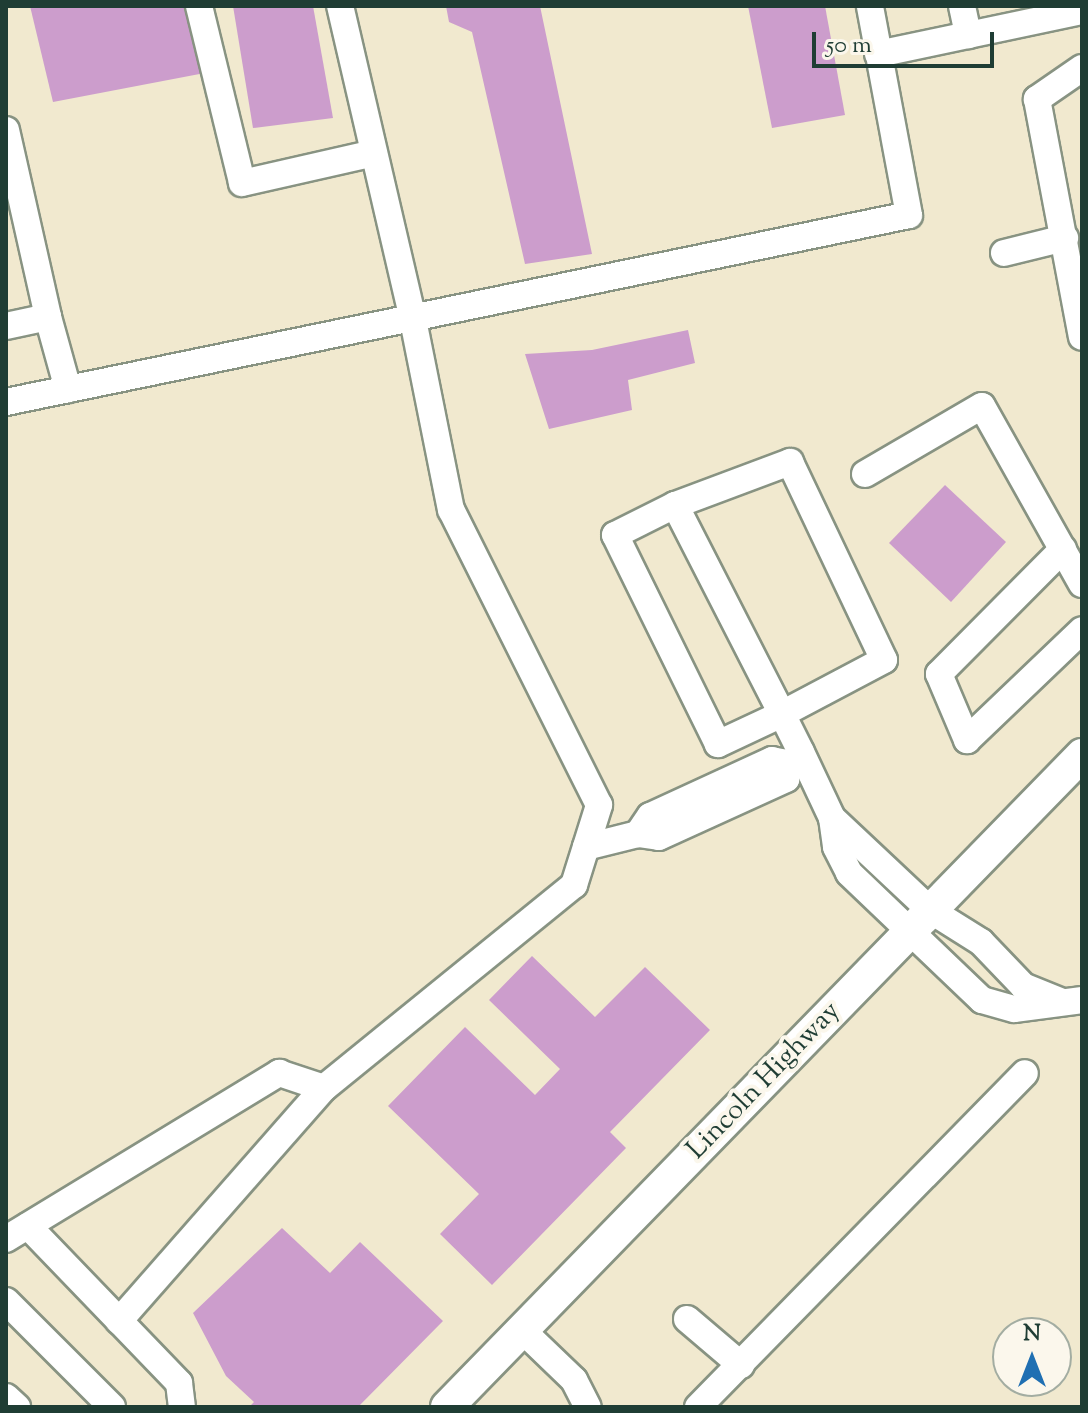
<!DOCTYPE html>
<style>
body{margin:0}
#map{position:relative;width:1088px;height:1413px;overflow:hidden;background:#f1e9cf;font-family:"Sorts Mill Goudy",serif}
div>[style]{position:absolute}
.building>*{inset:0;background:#cc9dcc}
.roads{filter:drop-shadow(2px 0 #889382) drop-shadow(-2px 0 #889382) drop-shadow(0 2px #889382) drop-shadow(0 -2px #889382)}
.minor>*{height:26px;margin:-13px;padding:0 13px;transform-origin:13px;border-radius:13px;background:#fff}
.major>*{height:32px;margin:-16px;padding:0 16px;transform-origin:16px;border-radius:16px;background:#fff}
span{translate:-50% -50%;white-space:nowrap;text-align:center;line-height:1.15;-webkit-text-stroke:8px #fbf7ec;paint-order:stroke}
.street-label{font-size:28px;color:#1f3d34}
.frame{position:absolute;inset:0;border:8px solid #1f3d34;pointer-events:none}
.north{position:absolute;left:992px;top:1317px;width:80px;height:80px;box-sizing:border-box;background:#fbf7ec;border:2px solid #a3ada2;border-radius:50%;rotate:0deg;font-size:22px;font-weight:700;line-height:32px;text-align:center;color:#1f3d34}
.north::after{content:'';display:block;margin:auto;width:28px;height:36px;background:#1f6fb2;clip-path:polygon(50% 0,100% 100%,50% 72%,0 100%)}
.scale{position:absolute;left:812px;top:32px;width:182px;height:36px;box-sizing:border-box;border:4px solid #1f3d34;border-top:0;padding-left:10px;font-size:24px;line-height:28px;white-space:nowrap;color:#1f3d34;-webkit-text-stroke:6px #fbf7ec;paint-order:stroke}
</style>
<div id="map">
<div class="building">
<div style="clip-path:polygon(30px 6px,193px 6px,210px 72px,53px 102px)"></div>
<div style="clip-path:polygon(233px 6px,313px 6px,333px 118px,253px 128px)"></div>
<div style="clip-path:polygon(446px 6px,540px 6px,592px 254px,525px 264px,472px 32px,449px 22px)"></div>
<div style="clip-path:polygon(748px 6px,825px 6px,845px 115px,772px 128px)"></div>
<div style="clip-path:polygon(688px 330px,695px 363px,628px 380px,632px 410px,549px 429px,525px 354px,592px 350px)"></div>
<div style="clip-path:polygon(945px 485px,1006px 542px,951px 602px,889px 543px)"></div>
<div style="clip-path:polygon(532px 956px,595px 1017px,645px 967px,710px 1030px,610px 1132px,626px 1148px,492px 1285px,440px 1234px,479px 1194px,388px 1106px,465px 1027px,535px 1095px,560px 1069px,489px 1000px)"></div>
<div style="clip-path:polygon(282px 1228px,330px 1273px,360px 1242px,443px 1321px,358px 1407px,249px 1407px,254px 1402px,226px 1376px,193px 1313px)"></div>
</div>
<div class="roads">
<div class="minor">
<div style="left:199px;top:6px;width:182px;rotate:76.3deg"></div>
<div style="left:242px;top:183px;width:135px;rotate:-12.8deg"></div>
<div style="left:962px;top:6px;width:30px;rotate:78deg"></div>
<div style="left:878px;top:54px;width:208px;rotate:-11.9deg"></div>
<div style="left:1082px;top:68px;width:55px;rotate:145.4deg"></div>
<div style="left:1037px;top:99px;width:242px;rotate:79.3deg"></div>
<div style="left:6px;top:130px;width:192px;rotate:77.3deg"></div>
<div style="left:1004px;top:253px;width:63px;rotate:-13.8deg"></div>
<div style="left:6px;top:326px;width:43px;rotate:-12.1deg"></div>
<div style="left:48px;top:317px;width:75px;rotate:74.5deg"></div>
<div style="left:6px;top:402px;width:922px;rotate:-11.7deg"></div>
<div style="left:909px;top:215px;width:213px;rotate:-100.6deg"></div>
<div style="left:865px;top:474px;width:135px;rotate:-30.2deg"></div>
<div style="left:982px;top:406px;width:204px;rotate:60.7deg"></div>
<div style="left:675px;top:505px;width:123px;rotate:-20.5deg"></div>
<div style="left:790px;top:462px;width:219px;rotate:64.6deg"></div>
<div style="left:884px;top:660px;width:115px;rotate:152.1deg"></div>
<div style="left:782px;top:714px;width:71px;rotate:154.9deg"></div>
<div style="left:718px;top:744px;width:233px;rotate:-116.2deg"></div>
<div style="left:615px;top:535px;width:67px;rotate:-26.6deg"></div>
<div style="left:675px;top:505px;width:235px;rotate:62.9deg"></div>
<div style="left:782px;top:714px;width:42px;rotate:63.4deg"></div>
<div style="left:801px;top:752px;width:73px;rotate:64.8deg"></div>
<div style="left:832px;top:818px;width:29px;rotate:82deg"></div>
<div style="left:836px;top:847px;width:29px;rotate:63deg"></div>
<div style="left:849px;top:873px;width:184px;rotate:43.7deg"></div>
<div style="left:982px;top:1000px;width:33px;rotate:16deg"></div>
<div style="left:1014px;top:1009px;width:69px;rotate:-7.5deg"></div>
<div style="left:1063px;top:549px;width:176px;rotate:134.8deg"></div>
<div style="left:939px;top:674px;width:72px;rotate:67deg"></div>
<div style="left:967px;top:740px;width:159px;rotate:-43.7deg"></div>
<div style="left:832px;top:818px;width:134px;rotate:43.2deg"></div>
<div style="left:930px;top:910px;width:60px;rotate:32.1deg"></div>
<div style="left:981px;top:942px;width:61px;rotate:46.3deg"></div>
<div style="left:1023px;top:986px;width:40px;rotate:22deg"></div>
<div style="left:586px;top:847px;width:54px;rotate:-14deg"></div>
<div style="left:638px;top:834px;width:21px;rotate:8deg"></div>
<div style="left:659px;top:837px;width:140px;rotate:-24.5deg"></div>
<div style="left:786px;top:779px;width:16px;rotate:-86deg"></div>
<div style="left:787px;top:763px;width:15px;rotate:-169deg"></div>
<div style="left:772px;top:760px;width:134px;rotate:155.3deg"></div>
<div style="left:650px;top:816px;width:22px;rotate:124deg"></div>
<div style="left:28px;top:1226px;width:218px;rotate:46.1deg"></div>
<div style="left:179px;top:1383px;width:24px;rotate:83deg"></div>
<div style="left:6px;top:1239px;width:320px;rotate:-31.3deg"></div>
<div style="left:279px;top:1073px;width:47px;rotate:18.4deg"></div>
<div style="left:324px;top:1088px;width:322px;rotate:-39.1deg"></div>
<div style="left:574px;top:885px;width:84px;rotate:-72.6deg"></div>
<div style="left:599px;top:805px;width:330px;rotate:-116.6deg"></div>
<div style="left:451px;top:510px;width:199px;rotate:-101.3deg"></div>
<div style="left:412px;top:315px;width:317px;rotate:-103.1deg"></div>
<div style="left:6px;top:1301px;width:150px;rotate:45deg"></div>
<div style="left:687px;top:1319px;width:71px;rotate:40.4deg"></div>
<div style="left:119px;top:1321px;width:310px;rotate:-48.7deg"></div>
<div style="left:522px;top:1330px;width:72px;rotate:43.9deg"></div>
<div style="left:574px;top:1380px;width:30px;rotate:63deg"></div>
<div style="left:6px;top:1397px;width:15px;rotate:42deg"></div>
<div style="left:698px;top:1407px;width:467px;rotate:-45.6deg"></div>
</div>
<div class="major">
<div style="left:447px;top:1407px;width:910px;rotate:-45.76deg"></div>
</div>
</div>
<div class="street-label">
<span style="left:764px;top:1081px;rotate:-46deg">Lincoln Highway</span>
</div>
<div class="frame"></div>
<div class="north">N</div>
<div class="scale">50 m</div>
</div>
